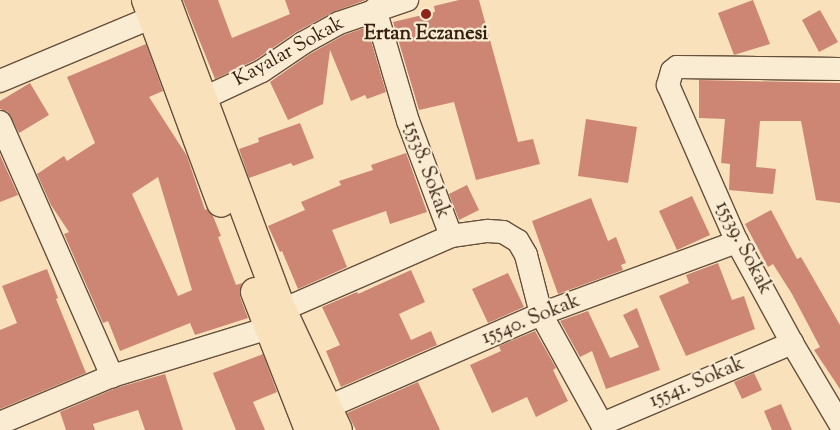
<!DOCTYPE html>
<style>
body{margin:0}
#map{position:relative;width:840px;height:430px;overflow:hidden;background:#f8e1bb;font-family:"Sorts Mill Goudy",serif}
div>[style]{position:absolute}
.building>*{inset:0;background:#ce8674}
.roads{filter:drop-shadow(1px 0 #66503c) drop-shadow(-1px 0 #66503c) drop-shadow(0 1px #66503c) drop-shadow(0 -1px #66503c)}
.minor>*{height:22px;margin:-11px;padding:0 11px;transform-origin:11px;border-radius:11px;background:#faecd3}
.major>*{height:28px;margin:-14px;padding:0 14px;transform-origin:14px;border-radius:14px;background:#f8e1bb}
.dots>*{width:14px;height:14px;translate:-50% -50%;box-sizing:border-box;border:2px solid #faecd3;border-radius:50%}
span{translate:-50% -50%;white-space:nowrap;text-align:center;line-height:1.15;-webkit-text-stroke:4.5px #faecd3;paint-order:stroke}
.poi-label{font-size:20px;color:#362011;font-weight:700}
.street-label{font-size:20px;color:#362011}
</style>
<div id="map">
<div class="building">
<div style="clip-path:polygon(183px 0,218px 0,232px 38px,290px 14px,285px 0,366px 0,333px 12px,296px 32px,255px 60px,215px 79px)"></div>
<div style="clip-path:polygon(459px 0,479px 0,518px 142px,533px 139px,540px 164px,476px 180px,454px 102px,419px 110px,393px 22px,435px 12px,434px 6px)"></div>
<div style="clip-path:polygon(753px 0,770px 44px,734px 55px,718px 13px)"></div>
<div style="clip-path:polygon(820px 10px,838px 42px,819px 52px,802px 20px)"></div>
<div style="clip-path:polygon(367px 27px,386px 92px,367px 99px,365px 95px,351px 101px,330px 50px,323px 104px,288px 120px,270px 82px,310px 54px,344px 35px)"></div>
<div style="clip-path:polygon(evenodd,146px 44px,163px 91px,149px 97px,187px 156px,205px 210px,207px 209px,213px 216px,221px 236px,218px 237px,236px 285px,242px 283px,240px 290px,240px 297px,248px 318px,195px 335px,190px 323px,120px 351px,108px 321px,103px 323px,64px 234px,69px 232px,51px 205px,37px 174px,64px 156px,67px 161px,95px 143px,67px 77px,146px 44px,158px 177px,192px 290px,178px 296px,132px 194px,158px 177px)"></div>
<div style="clip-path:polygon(699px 80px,840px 83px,840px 203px,816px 200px,801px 121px,760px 121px,756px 167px,776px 169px,773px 194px,729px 190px,730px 164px,721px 163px,725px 119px,699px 118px)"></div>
<div style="clip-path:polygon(30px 83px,49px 115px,19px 133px,8px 112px,0 109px,0 101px)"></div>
<div style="clip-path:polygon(586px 119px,637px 127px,628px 183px,578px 176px)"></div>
<div style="clip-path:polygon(300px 123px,314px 158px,293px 166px,291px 163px,249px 178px,239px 149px,259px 142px,258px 138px)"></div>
<div style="clip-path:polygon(406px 153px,427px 212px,390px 224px,386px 211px,332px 230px,347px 267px,298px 289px,282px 251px,280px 252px,268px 226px,305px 210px,301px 202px,341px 185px,339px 181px,373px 170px,371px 165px)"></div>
<div style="clip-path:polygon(0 155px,18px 195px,0 202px)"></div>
<div style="clip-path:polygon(467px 185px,479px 210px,459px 220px,449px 194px)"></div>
<div style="clip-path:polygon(692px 196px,710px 235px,677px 250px,659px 211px)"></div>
<div style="clip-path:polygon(591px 198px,608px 241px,616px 237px,626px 263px,621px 265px,623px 270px,558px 294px,532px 221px)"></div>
<div style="clip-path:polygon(771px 210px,797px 259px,801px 257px,840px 325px,840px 389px,814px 350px,820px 347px,792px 294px,773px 264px,768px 267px,745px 224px)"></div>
<div style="clip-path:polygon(718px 263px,732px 300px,744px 296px,755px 329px,686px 356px,659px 296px,689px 283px,686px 275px)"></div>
<div style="clip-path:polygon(47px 269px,58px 298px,56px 299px,86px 373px,0 409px,0 330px,17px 323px,2px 286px)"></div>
<div style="clip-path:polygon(411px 270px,425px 302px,399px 314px,411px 340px,431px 331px,437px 345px,341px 387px,326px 351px,340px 345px,322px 307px,357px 292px,358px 294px)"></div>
<div style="clip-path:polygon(508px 273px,524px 307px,488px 323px,472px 289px)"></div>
<div style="clip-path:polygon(637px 308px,660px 370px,606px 389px,592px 351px,580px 357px,560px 321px,588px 311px,610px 358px,639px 347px,623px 315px)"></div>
<div style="clip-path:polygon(535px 331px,556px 368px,553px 370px,568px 401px,536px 417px,527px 397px,492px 413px,470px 365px,501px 351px,499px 346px)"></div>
<div style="clip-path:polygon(263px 354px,277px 392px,253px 402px,265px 430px,236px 430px,213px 373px)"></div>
<div style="clip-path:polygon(754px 373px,762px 390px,742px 399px,734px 382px)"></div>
<div style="clip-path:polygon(165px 374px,183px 430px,145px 430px,138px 410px,93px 424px,95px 430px,66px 430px,60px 412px,116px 388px)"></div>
<div style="clip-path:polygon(418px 382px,440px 430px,356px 430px,347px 413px)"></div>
<div style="clip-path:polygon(781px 404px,792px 430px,772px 430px,764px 411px)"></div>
</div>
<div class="roads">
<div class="minor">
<div style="left:375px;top:9px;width:117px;rotate:73.6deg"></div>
<div style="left:408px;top:121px;width:123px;rotate:69.5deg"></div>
<div style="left:451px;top:236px;width:37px;rotate:-8deg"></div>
<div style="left:488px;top:231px;width:15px;rotate:4deg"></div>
<div style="left:503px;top:232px;width:17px;rotate:31deg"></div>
<div style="left:518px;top:241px;width:16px;rotate:60deg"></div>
<div style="left:526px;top:255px;width:61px;rotate:75.7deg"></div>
<div style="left:541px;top:314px;width:132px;rotate:61.1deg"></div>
<div style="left:840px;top:69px;width:163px;rotate:-179.3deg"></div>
<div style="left:677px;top:67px;width:6px;rotate:141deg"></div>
<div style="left:672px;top:71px;width:15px;rotate:106deg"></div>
<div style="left:668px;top:85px;width:171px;rotate:66.3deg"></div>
<div style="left:737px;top:242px;width:115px;rotate:61.4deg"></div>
<div style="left:792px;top:343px;width:94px;rotate:59.3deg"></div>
<div style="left:0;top:81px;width:166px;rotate:-22.7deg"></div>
<div style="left:202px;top:99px;width:66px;rotate:-25deg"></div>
<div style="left:262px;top:71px;width:50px;rotate:-34.3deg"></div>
<div style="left:303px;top:43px;width:41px;rotate:-29.1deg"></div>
<div style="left:339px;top:23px;width:72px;rotate:-18.7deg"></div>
<div style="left:0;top:122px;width:278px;rotate:66.2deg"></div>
<div style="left:282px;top:310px;width:184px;rotate:-23.6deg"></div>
<div style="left:328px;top:407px;width:232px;rotate:-23.6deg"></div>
<div style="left:541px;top:314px;width:209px;rotate:-20.2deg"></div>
<div style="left:0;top:423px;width:121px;rotate:-22.8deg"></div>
<div style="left:112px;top:376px;width:164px;rotate:-17deg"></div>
<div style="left:602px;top:424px;width:207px;rotate:-23.1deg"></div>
</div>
<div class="major">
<div style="left:146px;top:0;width:216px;rotate:69.7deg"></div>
<div style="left:166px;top:0;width:331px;rotate:69.5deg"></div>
<div style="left:282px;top:310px;width:132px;rotate:65deg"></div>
<div style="left:255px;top:292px;width:148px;rotate:68.6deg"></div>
</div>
</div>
<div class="dots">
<div style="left:426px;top:14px;background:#8f2418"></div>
</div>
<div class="poi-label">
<span style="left:426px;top:34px">Ertan Eczanesi</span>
</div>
<div class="street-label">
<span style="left:289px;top:52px;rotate:-29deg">Kayalar Sokak</span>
<span style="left:426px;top:170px;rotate:70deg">15538. Sokak</span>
<span style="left:743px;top:248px;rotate:63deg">15539. Sokak</span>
<span style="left:531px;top:320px;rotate:-22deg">15540. Sokak</span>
<span style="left:697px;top:383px;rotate:-23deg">15541. Sokak</span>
</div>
</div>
